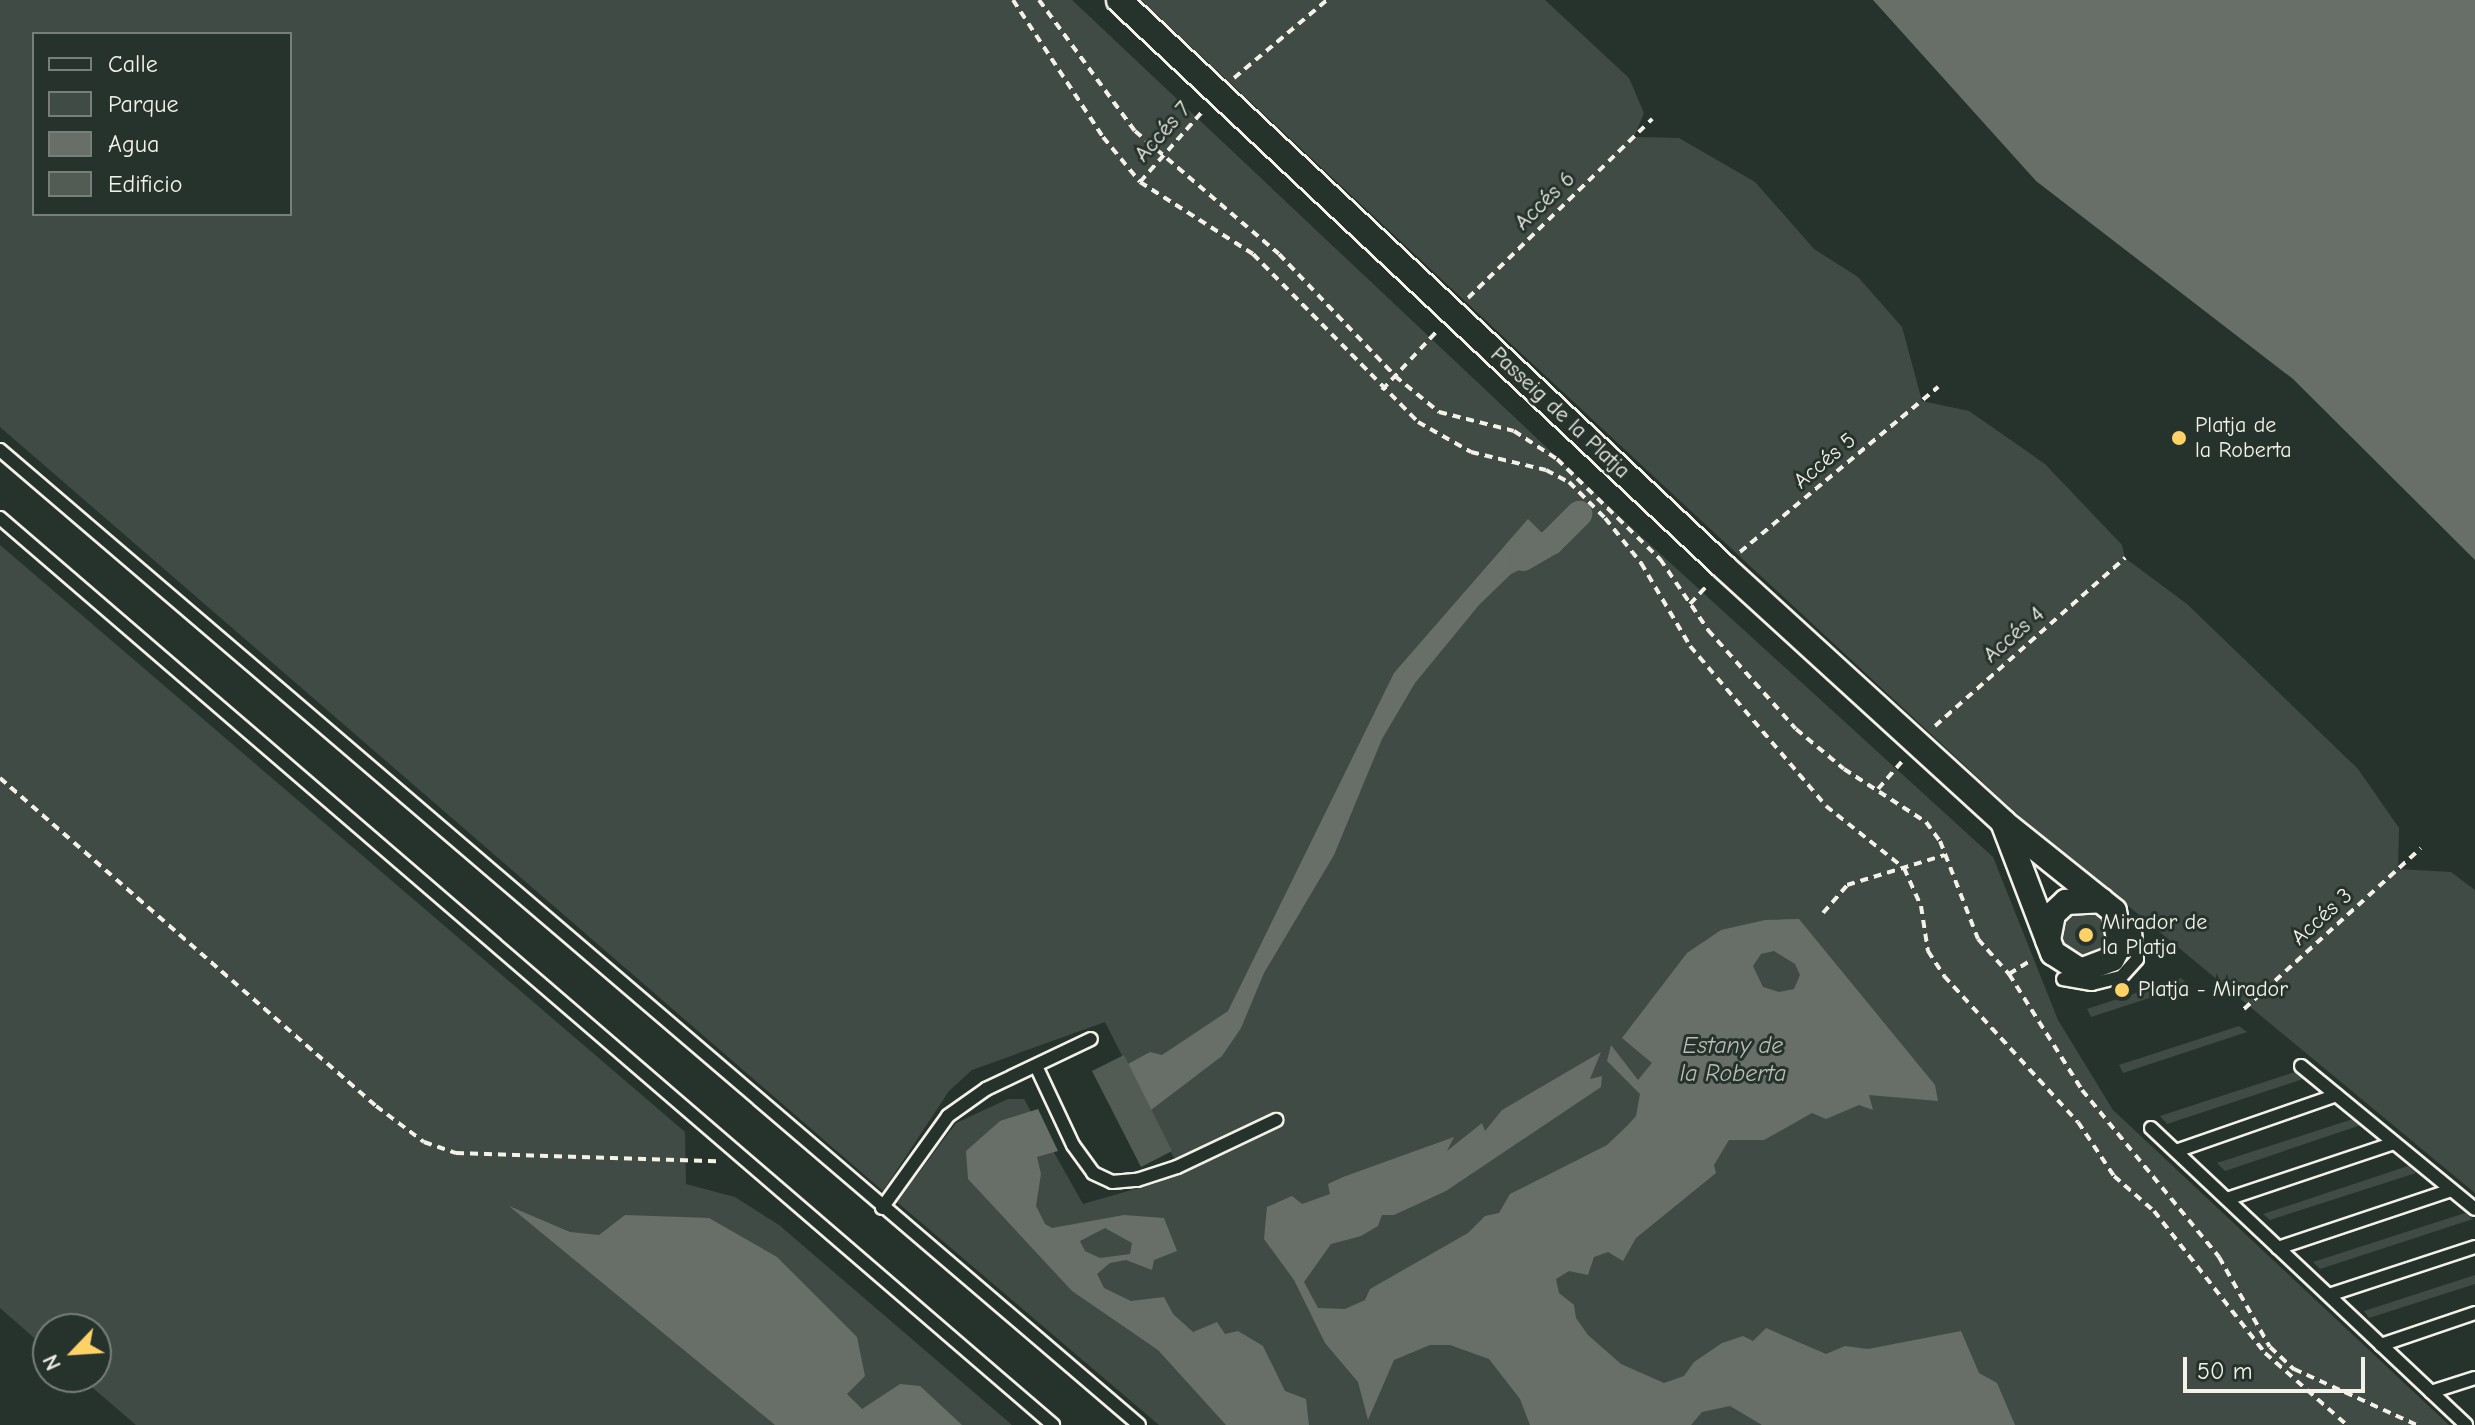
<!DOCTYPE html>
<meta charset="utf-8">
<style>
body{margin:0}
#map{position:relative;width:2475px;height:1425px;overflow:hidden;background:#26332d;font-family:"Comic Neue",sans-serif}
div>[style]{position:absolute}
.green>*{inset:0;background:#414b45}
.water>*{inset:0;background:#676f68}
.canal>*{height:26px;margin:-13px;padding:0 13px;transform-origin:13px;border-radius:13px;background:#676f68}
.building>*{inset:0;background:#525c55}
.path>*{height:4px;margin-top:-2px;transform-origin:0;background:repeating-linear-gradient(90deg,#f4f1e8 0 8px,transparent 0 14px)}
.roads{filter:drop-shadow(2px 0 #f4f1e8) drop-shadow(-2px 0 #f4f1e8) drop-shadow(0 2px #f4f1e8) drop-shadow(0 -2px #f4f1e8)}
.lane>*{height:12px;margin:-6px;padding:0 6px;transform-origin:6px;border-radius:6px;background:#26332d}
.street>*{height:24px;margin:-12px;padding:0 12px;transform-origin:12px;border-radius:12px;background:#26332d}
.path-bridge>*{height:4px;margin-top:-2px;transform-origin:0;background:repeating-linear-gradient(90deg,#f4f1e8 0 8px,transparent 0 14px)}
.dots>*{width:22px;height:22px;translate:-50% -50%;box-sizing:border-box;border:4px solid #26332d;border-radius:50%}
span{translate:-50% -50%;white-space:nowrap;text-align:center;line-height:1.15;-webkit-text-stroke:6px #26332d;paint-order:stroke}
.street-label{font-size:22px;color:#f4f1e8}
.poi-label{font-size:22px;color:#f4f1e8}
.left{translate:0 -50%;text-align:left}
.water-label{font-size:24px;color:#bcbdb5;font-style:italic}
.legend{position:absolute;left:32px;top:32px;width:260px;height:184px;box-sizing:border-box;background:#26332d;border:2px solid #787f78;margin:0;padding:10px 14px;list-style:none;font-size:24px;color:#f4f1e8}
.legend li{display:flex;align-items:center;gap:16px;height:40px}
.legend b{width:40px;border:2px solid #787f78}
.north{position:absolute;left:32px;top:1313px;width:80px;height:80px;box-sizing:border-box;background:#26332d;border:2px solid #787f78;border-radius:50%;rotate:245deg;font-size:22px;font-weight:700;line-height:32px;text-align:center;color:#f4f1e8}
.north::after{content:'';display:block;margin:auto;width:28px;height:36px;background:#ffd166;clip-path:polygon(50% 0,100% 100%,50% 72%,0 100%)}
.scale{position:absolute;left:2183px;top:1357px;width:182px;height:36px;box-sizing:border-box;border:4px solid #f4f1e8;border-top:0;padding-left:10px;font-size:24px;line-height:28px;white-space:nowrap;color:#f4f1e8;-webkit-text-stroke:6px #26332d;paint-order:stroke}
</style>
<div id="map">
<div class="green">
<div style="clip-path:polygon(evenodd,0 0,1072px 0,1632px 528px,1993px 857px,2058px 1020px,2113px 1110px,2449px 1425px,1159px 1425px,897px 1202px,956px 1123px,1008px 1099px,1024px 1099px,1083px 1204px,1156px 1183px,1260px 1136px,1281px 1125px,1276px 1115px,1175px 1160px,1105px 1022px,972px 1070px,949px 1091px,883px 1191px,0 427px,0 0,34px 34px,290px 34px,290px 214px,34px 214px,34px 34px)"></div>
<div style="clip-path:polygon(1141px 0,1545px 0,1629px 78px,1644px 113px,1634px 137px,1679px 138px,1755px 182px,1814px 249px,1858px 277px,1902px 327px,1922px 401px,1969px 411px,2045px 464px,2122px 545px,2125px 558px,2187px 604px,2358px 769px,2399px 828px,2398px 869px,2451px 872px,2475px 890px,2475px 1193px,2016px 813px)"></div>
<div style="clip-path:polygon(0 545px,685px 1132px,686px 1184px,735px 1197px,779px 1225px,1012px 1425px,136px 1425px,80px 1377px,96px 1377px,96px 1329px,48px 1329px,48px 1350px,0 1308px)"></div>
<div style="clip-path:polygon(2100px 908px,2114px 938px,2092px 963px,2060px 952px,2058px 919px,2066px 909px)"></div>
<div style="clip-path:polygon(2181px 978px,2189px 985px,2091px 1017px,2087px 1009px)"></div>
<div style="clip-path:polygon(2239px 1026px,2247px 1032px,2123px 1073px,2119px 1065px)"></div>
<div style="clip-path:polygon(2295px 1072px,2303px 1079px,2167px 1124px,2160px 1116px)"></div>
<div style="clip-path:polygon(2353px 1119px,2361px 1125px,2225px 1171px,2217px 1163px)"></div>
<div style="clip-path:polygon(2408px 1166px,2416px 1173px,2270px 1220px,2263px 1214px)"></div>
<div style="clip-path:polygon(2465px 1213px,2473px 1219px,2320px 1269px,2313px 1262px)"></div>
<div style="clip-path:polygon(2475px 1275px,2475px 1284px,2369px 1318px,2364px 1311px)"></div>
</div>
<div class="water">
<div style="clip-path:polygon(1873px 0,2475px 0,2475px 560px,2293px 379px,2036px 181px)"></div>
<div style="clip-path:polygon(1528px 519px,1551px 542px,1536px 562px,1511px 574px,1479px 605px,1415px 683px,1382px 739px,1334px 855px,1264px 973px,1241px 1028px,1222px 1056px,1151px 1110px,1128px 1064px,1150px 1052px,1162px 1055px,1228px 1011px,1394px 673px)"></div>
<div style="clip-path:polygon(evenodd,1799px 919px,1935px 1085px,1938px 1101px,1869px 1095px,1873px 1110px,1859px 1105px,1826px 1119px,1812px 1113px,1764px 1140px,1729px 1140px,1714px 1165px,1716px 1173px,1636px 1238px,1623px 1261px,1608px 1252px,1594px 1257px,1588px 1275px,1569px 1271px,1556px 1279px,1559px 1293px,1574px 1305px,1576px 1318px,1588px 1335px,1621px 1364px,1664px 1383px,1684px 1376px,1694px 1362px,1722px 1343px,1743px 1336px,1753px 1341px,1766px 1328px,1826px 1354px,1845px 1346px,1868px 1349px,1961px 1331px,1979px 1373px,1997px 1383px,2015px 1425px,1762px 1425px,1730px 1406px,1702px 1412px,1691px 1425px,1530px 1425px,1520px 1399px,1489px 1359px,1450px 1345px,1430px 1345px,1394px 1360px,1368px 1420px,1358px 1382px,1325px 1343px,1294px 1280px,1264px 1239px,1267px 1207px,1292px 1196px,1302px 1204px,1330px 1194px,1328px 1184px,1343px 1177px,1454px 1137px,1447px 1151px,1482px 1123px,1485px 1131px,1502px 1110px,1601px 1052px,1590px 1079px,1602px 1076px,1601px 1087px,1446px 1191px,1394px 1215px,1382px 1215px,1378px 1226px,1361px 1236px,1331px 1244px,1304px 1282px,1318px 1308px,1345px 1309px,1365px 1300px,1370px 1289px,1468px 1233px,1485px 1216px,1499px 1213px,1510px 1194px,1607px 1145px,1628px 1125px,1636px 1116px,1640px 1094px,1607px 1061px,1611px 1045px,1638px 1080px,1652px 1063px,1622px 1038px,1687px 953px,1721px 930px,1765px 920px,1799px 919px,1774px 951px,1795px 964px,1800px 975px,1794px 989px,1779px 992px,1763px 987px,1753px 966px,1761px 954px,1774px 951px)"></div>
<div style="clip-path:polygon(evenodd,1038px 1109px,1058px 1151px,1037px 1157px,1041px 1174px,1036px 1206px,1045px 1224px,1052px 1228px,1124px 1215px,1164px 1218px,1177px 1251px,1154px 1260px,1152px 1270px,1126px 1260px,1110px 1263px,1097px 1274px,1104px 1288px,1131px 1301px,1164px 1297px,1173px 1314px,1193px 1332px,1217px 1322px,1225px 1334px,1238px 1331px,1263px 1346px,1285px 1391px,1306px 1399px,1309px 1425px,1226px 1425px,1158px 1350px,1072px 1291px,968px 1179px,966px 1151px,1000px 1121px,1038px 1109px,1105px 1228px,1132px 1243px,1130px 1254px,1100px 1258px,1085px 1251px,1080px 1241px,1105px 1228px)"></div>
<div style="clip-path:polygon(509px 1206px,570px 1232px,599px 1235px,625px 1215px,709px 1218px,777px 1257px,857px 1337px,865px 1376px,847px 1394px,862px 1409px,900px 1384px,920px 1386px,962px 1425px,775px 1425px)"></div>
</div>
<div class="canal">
<div style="left:1523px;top:558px;width:32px;rotate:-30deg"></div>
<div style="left:1551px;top:542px;width:40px;rotate:-45deg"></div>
</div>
<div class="building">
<div style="clip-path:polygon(1124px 1055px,1172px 1151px,1141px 1167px,1092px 1071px)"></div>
</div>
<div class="path">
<div style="left:1013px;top:0;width:164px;rotate:56.7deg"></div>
<div style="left:1103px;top:137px;width:58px;rotate:50.6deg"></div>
<div style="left:1140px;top:182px;width:134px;rotate:32.5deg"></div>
<div style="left:1253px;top:254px;width:235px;rotate:45.5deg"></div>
<div style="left:1418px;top:422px;width:61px;rotate:29.5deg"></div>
<div style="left:1471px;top:452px;width:77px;rotate:13.5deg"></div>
<div style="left:1546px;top:470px;width:26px;rotate:28deg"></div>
<div style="left:1569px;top:482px;width:51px;rotate:45deg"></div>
<div style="left:1605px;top:518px;width:58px;rotate:51.3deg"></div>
<div style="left:1641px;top:563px;width:96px;rotate:59.4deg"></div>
<div style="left:1690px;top:646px;width:210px;rotate:49.6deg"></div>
<div style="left:1826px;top:806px;width:100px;rotate:38.5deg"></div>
<div style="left:1904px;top:868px;width:42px;rotate:65.9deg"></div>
<div style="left:1921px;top:906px;width:46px;rotate:81.2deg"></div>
<div style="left:1928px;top:951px;width:30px;rotate:57deg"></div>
<div style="left:1944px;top:976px;width:198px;rotate:47.5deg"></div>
<div style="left:2078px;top:1122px;width:65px;rotate:56.3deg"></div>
<div style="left:2114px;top:1176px;width:53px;rotate:41.2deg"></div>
<div style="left:2154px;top:1211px;width:180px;rotate:52deg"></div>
<div style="left:2265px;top:1353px;width:109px;rotate:41.3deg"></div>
<div style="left:1039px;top:0;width:162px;rotate:53.8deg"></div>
<div style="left:1135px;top:131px;width:189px;rotate:40.5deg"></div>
<div style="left:1279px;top:254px;width:168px;rotate:46.4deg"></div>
<div style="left:1395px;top:376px;width:57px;rotate:39.3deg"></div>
<div style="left:1439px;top:412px;width:77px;rotate:14.2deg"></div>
<div style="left:1514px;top:431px;width:51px;rotate:33.1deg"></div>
<div style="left:1557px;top:459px;width:144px;rotate:44.2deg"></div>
<div style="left:1660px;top:559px;width:86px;rotate:55.9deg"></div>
<div style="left:1708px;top:630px;width:132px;rotate:48.4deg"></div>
<div style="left:1796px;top:729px;width:62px;rotate:39.8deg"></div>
<div style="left:1844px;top:769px;width:98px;rotate:32.9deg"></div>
<div style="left:1926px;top:822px;width:24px;rotate:54deg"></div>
<div style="left:1940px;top:841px;width:105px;rotate:68.8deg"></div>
<div style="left:1978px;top:939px;width:47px;rotate:48.5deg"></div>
<div style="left:2009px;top:974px;width:137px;rotate:57.8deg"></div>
<div style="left:2082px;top:1090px;width:216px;rotate:50.6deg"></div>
<div style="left:2219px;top:1257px;width:103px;rotate:60.5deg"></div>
<div style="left:2270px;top:1347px;width:33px;rotate:43deg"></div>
<div style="left:2294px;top:1369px;width:135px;rotate:24.5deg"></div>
<div style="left:1234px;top:78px;width:121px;rotate:-40deg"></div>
<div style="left:1140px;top:182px;width:94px;rotate:-48.5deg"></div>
<div style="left:1468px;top:298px;width:257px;rotate:-44.2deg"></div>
<div style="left:1382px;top:390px;width:82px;rotate:-47deg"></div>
<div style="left:1740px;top:552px;width:258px;rotate:-39.8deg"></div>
<div style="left:1690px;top:604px;width:26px;rotate:-47deg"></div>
<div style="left:1935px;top:726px;width:254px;rotate:-41.5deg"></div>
<div style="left:0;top:778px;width:499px;rotate:41.1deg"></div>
<div style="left:376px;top:1106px;width:60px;rotate:36.9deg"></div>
<div style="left:424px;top:1142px;width:34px;rotate:19deg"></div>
<div style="left:456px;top:1153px;width:261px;rotate:1.8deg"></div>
<div style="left:1878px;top:789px;width:37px;rotate:-49deg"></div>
<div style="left:2009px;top:974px;width:25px;rotate:-32deg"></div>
<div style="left:2244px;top:1009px;width:239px;rotate:-42.3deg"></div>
</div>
<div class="roads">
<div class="lane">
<div style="left:0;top:450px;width:1499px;rotate:40.56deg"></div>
<div style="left:0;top:518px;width:1390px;rotate:40.74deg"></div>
<div style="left:2063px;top:979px;width:29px;rotate:10deg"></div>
<div style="left:2092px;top:984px;width:30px;rotate:-14deg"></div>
<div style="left:2121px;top:977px;width:24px;rotate:-48deg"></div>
<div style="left:2137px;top:959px;width:31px;rotate:-94deg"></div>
<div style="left:1036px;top:1066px;width:87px;rotate:64.9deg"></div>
<div style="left:1073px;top:1145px;width:34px;rotate:54deg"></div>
<div style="left:1093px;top:1173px;width:21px;rotate:25deg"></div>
<div style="left:1112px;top:1182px;width:25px;rotate:-5deg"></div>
<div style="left:1137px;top:1180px;width:42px;rotate:-18deg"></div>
<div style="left:1177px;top:1167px;width:110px;rotate:-25.4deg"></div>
<div style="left:2301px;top:1066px;width:225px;rotate:39.4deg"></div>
<div style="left:2151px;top:1128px;width:433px;rotate:43.3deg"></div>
<div style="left:2176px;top:1151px;width:170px;rotate:-19.2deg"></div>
<div style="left:2227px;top:1199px;width:176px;rotate:-18.5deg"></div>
<div style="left:882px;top:1208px;width:113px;rotate:-54.3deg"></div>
<div style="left:948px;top:1116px;width:47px;rotate:-35.4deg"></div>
<div style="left:986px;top:1089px;width:116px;rotate:-25.5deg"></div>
<div style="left:2278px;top:1248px;width:182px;rotate:-18.5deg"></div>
<div style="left:2329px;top:1295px;width:154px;rotate:-18.2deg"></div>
<div style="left:2381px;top:1345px;width:99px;rotate:-18.8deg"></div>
<div style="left:2431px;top:1392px;width:46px;rotate:-17.7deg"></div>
</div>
<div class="street">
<div style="left:1119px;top:0;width:829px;rotate:43.14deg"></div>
<div style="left:1724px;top:567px;width:378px;rotate:42.4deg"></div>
<div style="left:2003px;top:822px;width:142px;rotate:38.7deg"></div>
<div style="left:2114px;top:911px;width:34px;rotate:80deg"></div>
<div style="left:2120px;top:944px;width:17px;rotate:118deg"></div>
<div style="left:2112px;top:959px;width:33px;rotate:159deg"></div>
<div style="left:2081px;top:971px;width:33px;rotate:-147deg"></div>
<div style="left:2053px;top:953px;width:140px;rotate:-110.9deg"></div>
<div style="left:2048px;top:940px;width:26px;rotate:-79deg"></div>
<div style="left:2053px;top:914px;width:18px;rotate:-43deg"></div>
<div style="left:2066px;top:902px;width:35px;rotate:-3deg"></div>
</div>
</div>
<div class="path-bridge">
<div style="left:1823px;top:913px;width:37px;rotate:-49deg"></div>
<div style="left:1847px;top:885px;width:102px;rotate:-17deg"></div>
</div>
<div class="dots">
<div style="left:2179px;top:438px;background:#ffd166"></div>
<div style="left:2086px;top:935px;background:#ffd166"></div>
<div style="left:2122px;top:990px;background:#ffd166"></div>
</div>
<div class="street-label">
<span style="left:1163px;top:132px;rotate:-48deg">Accés 7</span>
<span style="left:1545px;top:201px;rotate:-44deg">Accés 6</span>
<span style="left:1560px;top:413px;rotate:43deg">Passeig de la Platja</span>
<span style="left:1825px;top:461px;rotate:-40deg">Accés 5</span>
<span style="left:2014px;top:635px;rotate:-41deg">Accés 4</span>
<span style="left:2322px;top:917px;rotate:-42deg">Accés 3</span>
</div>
<div class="poi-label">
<span class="left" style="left:2195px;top:438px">Platja de<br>la Roberta</span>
<span class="left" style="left:2102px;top:935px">Mirador de<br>la Platja</span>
<span class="left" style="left:2138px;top:990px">Platja - Mirador</span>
</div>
<div class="water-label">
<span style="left:1733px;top:1060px">Estany de<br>la Roberta</span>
</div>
<ul class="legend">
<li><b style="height:10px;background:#26332d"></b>Calle</li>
<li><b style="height:22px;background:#414b45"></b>Parque</li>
<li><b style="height:22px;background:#676f68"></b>Agua</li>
<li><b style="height:22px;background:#525c55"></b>Edificio</li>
</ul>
<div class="north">N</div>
<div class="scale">50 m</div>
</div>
